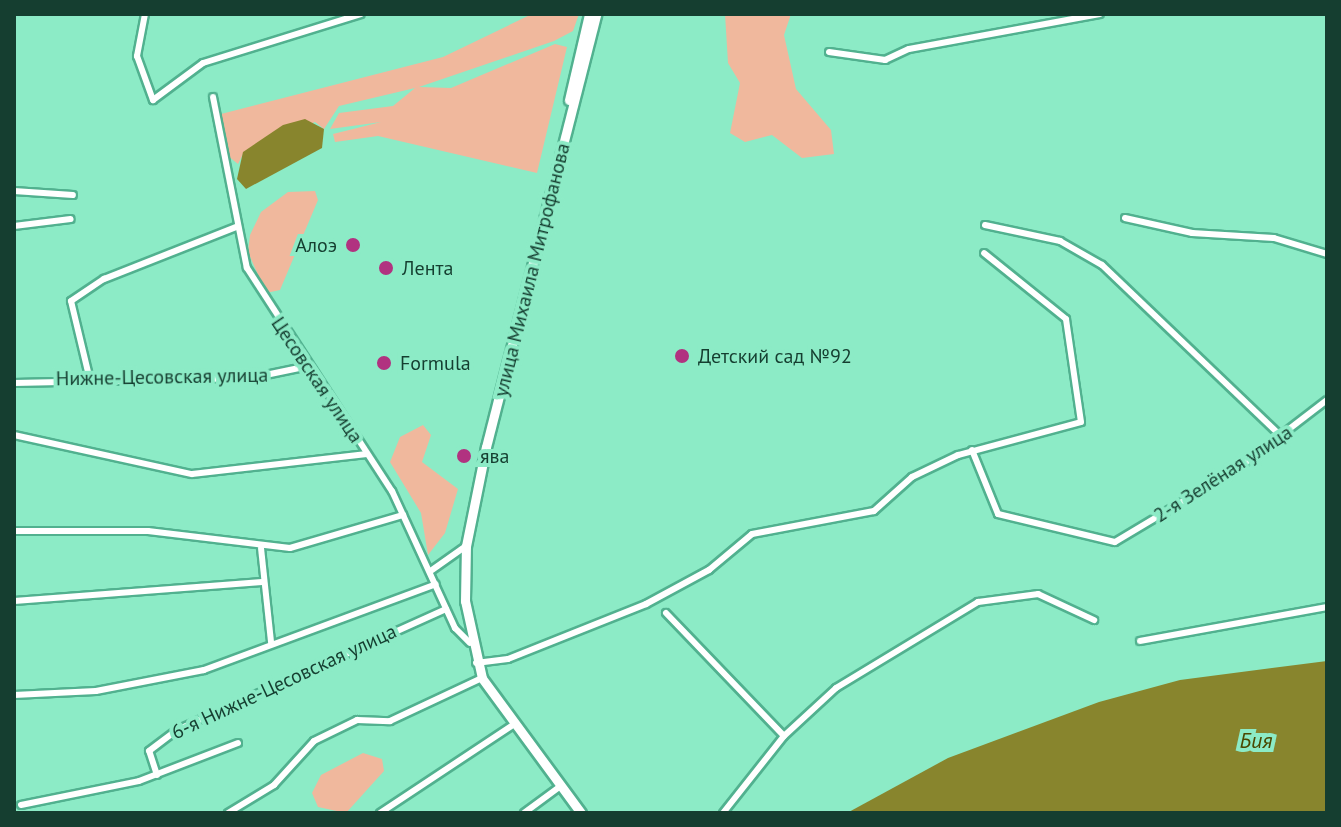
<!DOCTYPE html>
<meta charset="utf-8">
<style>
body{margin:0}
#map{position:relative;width:1341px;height:827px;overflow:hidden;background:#8cebc6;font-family:"PT Sans",sans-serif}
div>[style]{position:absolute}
.green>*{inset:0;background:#f0b89d}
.water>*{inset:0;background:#88852d}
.roads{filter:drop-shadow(2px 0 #51b18f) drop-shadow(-2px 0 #51b18f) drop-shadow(0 2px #51b18f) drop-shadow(0 -2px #51b18f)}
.street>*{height:6px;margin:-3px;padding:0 3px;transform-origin:3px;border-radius:3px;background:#fff}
.secondary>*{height:9px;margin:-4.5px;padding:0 4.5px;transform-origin:4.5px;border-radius:4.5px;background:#fff}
.dots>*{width:22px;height:22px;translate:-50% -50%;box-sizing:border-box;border:4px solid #8cebc6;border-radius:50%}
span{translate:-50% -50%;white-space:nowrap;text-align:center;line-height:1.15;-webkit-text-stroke:8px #8cebc6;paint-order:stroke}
.poi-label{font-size:20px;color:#153e30}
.right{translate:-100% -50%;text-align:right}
.left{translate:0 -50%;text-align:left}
.street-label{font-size:20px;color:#153e30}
.water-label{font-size:22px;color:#4b4801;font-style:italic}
.frame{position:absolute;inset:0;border:16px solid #153e30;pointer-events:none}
</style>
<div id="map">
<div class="green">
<div style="clip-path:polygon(532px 14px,579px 14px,573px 31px,554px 41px,419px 87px,451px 88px,555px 44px,567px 47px,537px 173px,378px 136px,335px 142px,333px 134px,381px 122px,330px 129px,339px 113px,393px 106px,415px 88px,339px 106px,324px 129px,315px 122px,244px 152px,238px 164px,228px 156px,221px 114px,443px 57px)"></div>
<div style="clip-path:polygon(725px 14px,791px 14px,784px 35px,796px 89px,831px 130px,834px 154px,802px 158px,772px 135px,745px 142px,730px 133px,740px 83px,728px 63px)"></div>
<div style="clip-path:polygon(315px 191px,318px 200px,280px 290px,266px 293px,248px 252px,250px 235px,261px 212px,288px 192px)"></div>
<div style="clip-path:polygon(423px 425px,431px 435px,422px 462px,458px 489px,445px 533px,428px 555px,421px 513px,390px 462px,400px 437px)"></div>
<div style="clip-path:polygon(363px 753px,382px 759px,384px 771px,346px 813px,318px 807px,312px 793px,321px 775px)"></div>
</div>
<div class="water">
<div style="clip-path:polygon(305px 119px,324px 129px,322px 148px,246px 189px,237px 179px,243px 152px,283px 125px)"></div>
<div style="clip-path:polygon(1327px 661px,1327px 813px,847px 813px,948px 758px,1099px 702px,1180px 680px)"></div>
</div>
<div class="roads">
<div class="street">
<div style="left:145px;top:14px;width:43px;rotate:100.8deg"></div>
<div style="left:137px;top:56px;width:47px;rotate:70deg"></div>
<div style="left:153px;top:100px;width:62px;rotate:-36.5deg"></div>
<div style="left:203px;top:63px;width:165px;rotate:-17.2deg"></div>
<div style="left:829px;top:52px;width:57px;rotate:8.1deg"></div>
<div style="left:885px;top:60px;width:26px;rotate:-25deg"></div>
<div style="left:909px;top:49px;width:194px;rotate:-10.4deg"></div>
<div style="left:213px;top:97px;width:174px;rotate:78.8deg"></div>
<div style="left:247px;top:268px;width:266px;rotate:57deg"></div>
<div style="left:392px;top:491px;width:151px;rotate:65.3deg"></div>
<div style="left:455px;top:628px;width:21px;rotate:45deg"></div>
<div style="left:14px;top:191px;width:59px;rotate:3.9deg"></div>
<div style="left:1125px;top:218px;width:69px;rotate:12.6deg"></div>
<div style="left:1192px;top:233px;width:82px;rotate:3.5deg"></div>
<div style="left:1274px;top:238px;width:55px;rotate:16.8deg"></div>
<div style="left:985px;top:225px;width:77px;rotate:12deg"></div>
<div style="left:1060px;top:241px;width:48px;rotate:29.7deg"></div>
<div style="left:1102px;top:265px;width:249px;rotate:43.7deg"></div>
<div style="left:14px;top:226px;width:57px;rotate:-7deg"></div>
<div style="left:89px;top:376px;width:77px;rotate:-103.5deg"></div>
<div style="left:71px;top:301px;width:40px;rotate:-34deg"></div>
<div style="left:104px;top:279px;width:142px;rotate:-21.5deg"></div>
<div style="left:14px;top:383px;width:237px;rotate:-1.2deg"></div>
<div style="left:251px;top:378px;width:59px;rotate:-11.7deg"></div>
<div style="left:14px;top:435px;width:182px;rotate:12.4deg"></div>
<div style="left:192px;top:474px;width:176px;rotate:-6.5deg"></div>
<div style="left:972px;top:450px;width:69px;rotate:67.9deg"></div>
<div style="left:998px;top:514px;width:120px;rotate:13.5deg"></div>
<div style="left:1115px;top:542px;width:142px;rotate:-30.9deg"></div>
<div style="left:1237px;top:469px;width:113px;rotate:-37.5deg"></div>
<div style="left:14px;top:531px;width:134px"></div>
<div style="left:148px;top:531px;width:143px;rotate:6.8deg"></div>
<div style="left:290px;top:548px;width:118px;rotate:-16.3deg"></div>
<div style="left:261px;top:548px;width:95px;rotate:83.9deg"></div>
<div style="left:432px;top:570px;width:42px;rotate:-35.2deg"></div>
<div style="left:14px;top:601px;width:249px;rotate:-4.4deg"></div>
<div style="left:666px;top:613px;width:170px;rotate:46.2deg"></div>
<div style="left:1140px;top:641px;width:190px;rotate:-10.3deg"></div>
<div style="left:476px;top:663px;width:32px;rotate:-7deg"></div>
<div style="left:508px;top:659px;width:149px;rotate:-21.7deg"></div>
<div style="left:646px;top:604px;width:72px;rotate:-28.4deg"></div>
<div style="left:709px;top:570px;width:56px;rotate:-39.9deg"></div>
<div style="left:752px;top:534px;width:124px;rotate:-10.7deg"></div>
<div style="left:874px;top:511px;width:51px;rotate:-41.8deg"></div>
<div style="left:912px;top:477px;width:51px;rotate:-25.6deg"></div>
<div style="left:958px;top:455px;width:127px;rotate:-15deg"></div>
<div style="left:1081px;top:422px;width:104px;rotate:-98.3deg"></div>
<div style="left:1066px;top:319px;width:105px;rotate:-141.2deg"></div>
<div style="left:14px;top:695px;width:82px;rotate:-2.8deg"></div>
<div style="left:96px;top:691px;width:110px;rotate:-11deg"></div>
<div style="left:204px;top:670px;width:247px;rotate:-20.3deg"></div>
<div style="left:157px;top:775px;width:25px;rotate:-108deg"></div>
<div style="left:149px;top:751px;width:35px;rotate:-37deg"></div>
<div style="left:177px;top:730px;width:295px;rotate:-24.2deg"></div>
<div style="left:21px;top:805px;width:120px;rotate:-11.5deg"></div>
<div style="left:139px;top:781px;width:106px;rotate:-21deg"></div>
<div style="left:228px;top:813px;width:54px;rotate:-31.3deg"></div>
<div style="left:274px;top:785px;width:59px;rotate:-47.7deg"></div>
<div style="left:314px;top:741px;width:48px;rotate:-26deg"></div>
<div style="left:357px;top:720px;width:33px;rotate:2deg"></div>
<div style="left:390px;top:721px;width:102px;rotate:-25.1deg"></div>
<div style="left:380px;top:813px;width:163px;rotate:-33.5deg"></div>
<div style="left:524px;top:813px;width:47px;rotate:-36.4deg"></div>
<div style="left:723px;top:813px;width:98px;rotate:-51.6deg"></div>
<div style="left:784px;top:736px;width:71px;rotate:-42.7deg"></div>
<div style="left:836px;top:688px;width:166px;rotate:-31.2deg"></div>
<div style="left:978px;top:602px;width:61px;rotate:-7.6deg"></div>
<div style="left:1038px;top:594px;width:62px;rotate:24.9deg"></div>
</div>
<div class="secondary">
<div style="left:569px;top:100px;width:88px;rotate:-76.9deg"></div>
<div style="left:581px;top:813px;width:167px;rotate:-126.3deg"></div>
<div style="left:482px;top:678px;width:79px;rotate:-102.4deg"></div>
<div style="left:465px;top:601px;width:55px;rotate:-89deg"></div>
<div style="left:466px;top:546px;width:101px;rotate:-78.6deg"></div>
<div style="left:486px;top:447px;width:447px;rotate:-75.7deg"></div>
</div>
</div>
<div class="dots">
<div style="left:353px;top:245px;background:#b13280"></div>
<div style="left:386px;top:268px;background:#b13280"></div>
<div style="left:682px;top:356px;background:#b13280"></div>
<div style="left:384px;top:363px;background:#b13280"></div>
<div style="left:464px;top:456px;background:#b13280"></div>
</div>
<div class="poi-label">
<span class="right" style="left:337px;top:245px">Алоэ</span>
<span class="left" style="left:402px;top:268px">Лента</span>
<span class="left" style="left:698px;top:356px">Детский сад №92</span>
<span class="left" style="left:400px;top:363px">Formula</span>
<span class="left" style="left:480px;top:456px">ява</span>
</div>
<div class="street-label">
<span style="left:532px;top:270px;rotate:-76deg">улица Михаила Митрофанова</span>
<span style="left:162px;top:377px;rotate:-1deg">Нижне-Цесовская улица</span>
<span style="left:317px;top:380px;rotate:56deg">Цесовская улица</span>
<span style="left:1223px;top:474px;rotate:-33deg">2-я Зелёная улица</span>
<span style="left:284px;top:682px;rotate:-25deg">6-я Нижне-Цесовская улица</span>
</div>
<div class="water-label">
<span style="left:1256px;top:741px">Бия</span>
</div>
<div class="frame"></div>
</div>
